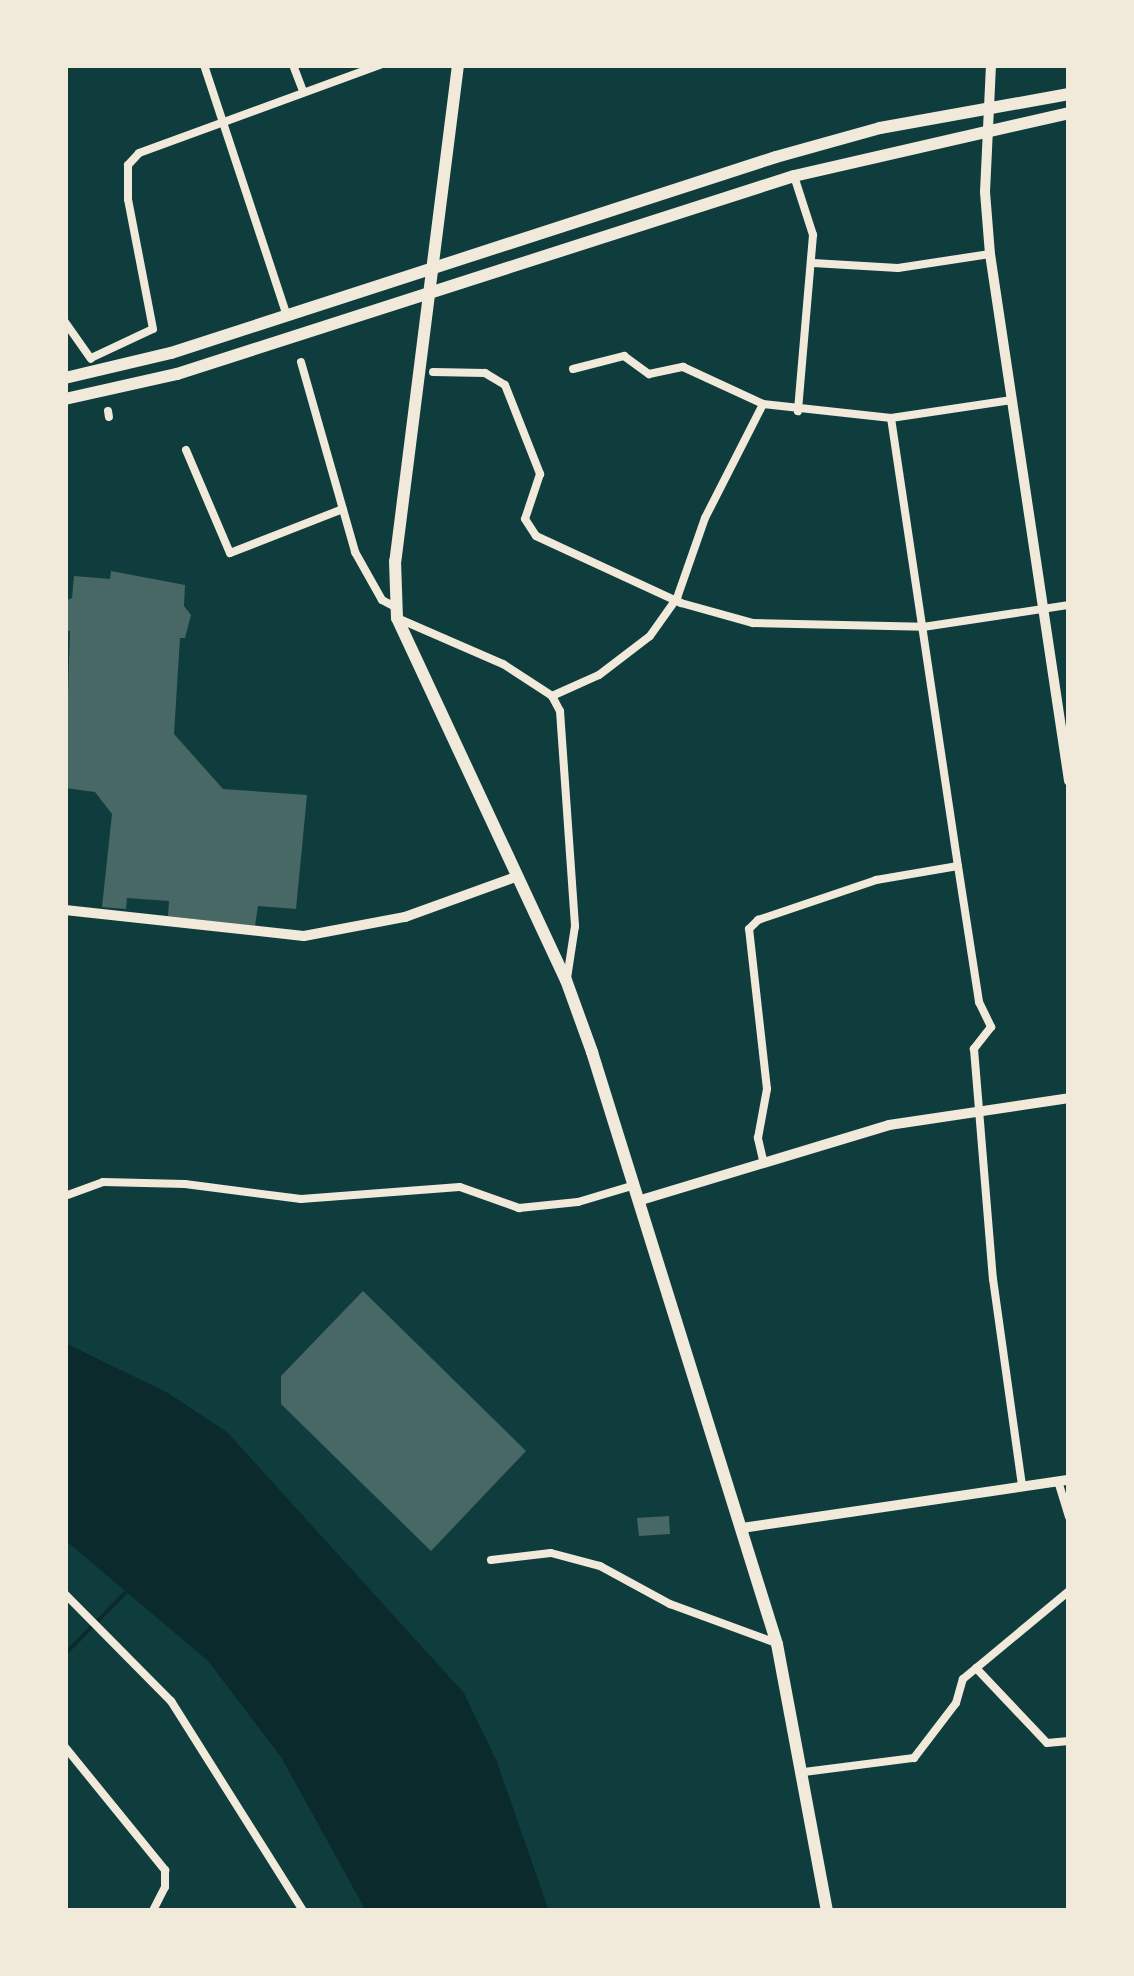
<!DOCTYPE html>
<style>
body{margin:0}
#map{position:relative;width:1134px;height:1976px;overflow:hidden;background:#0f3d3e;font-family:"Libre Baskerville",serif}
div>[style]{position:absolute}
.water>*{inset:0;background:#0a2a2b}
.stream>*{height:4px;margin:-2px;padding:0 2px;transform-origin:2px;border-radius:2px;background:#0a2a2b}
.building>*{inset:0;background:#486865}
.minor>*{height:8px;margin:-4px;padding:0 4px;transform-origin:4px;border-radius:4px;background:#f1e9da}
.tertiary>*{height:10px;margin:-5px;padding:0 5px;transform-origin:5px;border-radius:5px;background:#f1e9da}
.primary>*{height:12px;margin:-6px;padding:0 6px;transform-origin:6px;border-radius:6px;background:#f1e9da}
.trunk>*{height:12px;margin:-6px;padding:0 6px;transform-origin:6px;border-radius:6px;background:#f1e9da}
span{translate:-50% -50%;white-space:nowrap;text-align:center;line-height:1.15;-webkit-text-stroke:9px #f1e9da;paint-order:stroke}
.frame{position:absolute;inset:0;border:68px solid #f1e9da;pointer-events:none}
</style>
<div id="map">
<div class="water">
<div style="clip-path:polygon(65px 1343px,168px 1393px,227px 1432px,464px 1693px,497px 1762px,549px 1911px,366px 1911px,281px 1757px,208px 1661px,65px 1540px)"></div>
</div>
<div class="stream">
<div style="left:65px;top:1654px;width:90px;rotate:-45.5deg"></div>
</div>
<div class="building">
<div style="clip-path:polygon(111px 571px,185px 585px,184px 606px,191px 615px,185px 638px,180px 638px,174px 734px,223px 789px,307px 795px,296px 909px,258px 906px,255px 926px,168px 916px,169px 901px,127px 898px,126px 909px,102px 907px,112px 814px,95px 792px,65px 788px,70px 631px,65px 630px,65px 601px,72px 598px,74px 576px,110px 579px)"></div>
<div style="clip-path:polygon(363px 1291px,526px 1451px,431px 1551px,281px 1404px,281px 1376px)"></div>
<div style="clip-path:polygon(669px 1516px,670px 1534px,639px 1536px,637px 1518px)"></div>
</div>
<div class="minor">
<div style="left:204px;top:65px;width:264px;rotate:71.7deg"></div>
<div style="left:293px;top:65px;width:28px;rotate:69deg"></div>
<div style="left:794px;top:176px;width:62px;rotate:72.1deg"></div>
<div style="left:813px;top:235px;width:177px;rotate:94.9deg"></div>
<div style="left:813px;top:263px;width:85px;rotate:3.4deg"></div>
<div style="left:898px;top:268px;width:93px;rotate:-8.7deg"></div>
<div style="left:65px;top:322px;width:45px;rotate:54.9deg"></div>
<div style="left:91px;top:358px;width:68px;rotate:-25.1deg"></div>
<div style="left:153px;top:329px;width:132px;rotate:-100.9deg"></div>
<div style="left:128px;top:199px;width:34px;rotate:-90deg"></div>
<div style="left:128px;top:165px;width:16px;rotate:-47deg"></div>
<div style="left:139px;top:153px;width:257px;rotate:-20.1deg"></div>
<div style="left:301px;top:362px;width:198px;rotate:74.1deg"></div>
<div style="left:355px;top:552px;width:55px;rotate:60.6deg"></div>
<div style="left:382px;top:600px;width:15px;rotate:28deg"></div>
<div style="left:573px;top:369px;width:53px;rotate:-14.3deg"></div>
<div style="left:624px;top:356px;width:31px;rotate:36deg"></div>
<div style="left:649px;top:374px;width:35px;rotate:-12deg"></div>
<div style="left:683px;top:367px;width:88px;rotate:24.8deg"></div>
<div style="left:433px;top:372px;width:52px;rotate:1.1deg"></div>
<div style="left:485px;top:373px;width:23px;rotate:31deg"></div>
<div style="left:505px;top:385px;width:96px;rotate:68.5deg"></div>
<div style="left:540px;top:474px;width:47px;rotate:108.4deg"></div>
<div style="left:525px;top:519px;width:20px;rotate:57deg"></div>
<div style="left:536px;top:536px;width:160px;rotate:24.8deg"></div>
<div style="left:681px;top:603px;width:75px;rotate:15.5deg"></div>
<div style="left:753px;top:623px;width:170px;rotate:1.3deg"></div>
<div style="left:923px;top:627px;width:148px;rotate:-8.6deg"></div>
<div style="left:108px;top:411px;width:6px;rotate:81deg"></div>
<div style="left:891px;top:418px;width:453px;rotate:81.5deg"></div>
<div style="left:186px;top:450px;width:112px;rotate:66.9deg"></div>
<div style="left:230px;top:553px;width:121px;rotate:-21.3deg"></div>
<div style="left:397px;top:618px;width:116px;rotate:23.5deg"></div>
<div style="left:503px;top:664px;width:59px;rotate:33.1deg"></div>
<div style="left:552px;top:696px;width:17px;rotate:62deg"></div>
<div style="left:560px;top:711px;width:216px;rotate:86deg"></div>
<div style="left:575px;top:926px;width:53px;rotate:98.7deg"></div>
<div style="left:552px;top:696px;width:51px;rotate:-24.1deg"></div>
<div style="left:599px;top:675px;width:64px;rotate:-37.4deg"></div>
<div style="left:650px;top:636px;width:47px;rotate:-54.6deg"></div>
<div style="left:677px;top:598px;width:85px;rotate:-70.7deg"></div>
<div style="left:705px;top:518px;width:128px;rotate:-63deg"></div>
<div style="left:763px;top:404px;width:129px;rotate:6.2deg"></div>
<div style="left:891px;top:418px;width:122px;rotate:-8.5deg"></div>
<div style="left:763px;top:1160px;width:23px;rotate:-103deg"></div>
<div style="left:758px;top:1138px;width:50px;rotate:-79.6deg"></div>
<div style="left:767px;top:1089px;width:161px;rotate:-96.4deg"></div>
<div style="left:749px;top:929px;width:13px;rotate:-45deg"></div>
<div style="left:758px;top:920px;width:125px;rotate:-18.7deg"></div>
<div style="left:876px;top:880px;width:83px;rotate:-9.7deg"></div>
<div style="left:958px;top:866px;width:138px;rotate:81.2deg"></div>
<div style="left:979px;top:1002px;width:28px;rotate:64deg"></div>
<div style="left:991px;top:1027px;width:28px;rotate:128deg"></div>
<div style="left:974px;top:1049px;width:231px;rotate:85.3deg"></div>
<div style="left:993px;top:1279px;width:209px;rotate:82deg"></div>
<div style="left:65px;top:1196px;width:40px;rotate:-20.2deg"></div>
<div style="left:103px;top:1182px;width:82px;rotate:1.4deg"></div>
<div style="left:185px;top:1184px;width:117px;rotate:7.4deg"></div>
<div style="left:301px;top:1199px;width:159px;rotate:-4.3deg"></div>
<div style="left:460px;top:1187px;width:63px;rotate:19.6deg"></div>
<div style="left:519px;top:1208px;width:59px;rotate:-5.8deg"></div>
<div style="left:578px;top:1202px;width:59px;rotate:-16.6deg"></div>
<div style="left:1058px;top:1481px;width:38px;rotate:73deg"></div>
<div style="left:491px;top:1560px;width:60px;rotate:-6.7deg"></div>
<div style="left:551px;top:1553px;width:51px;rotate:14.9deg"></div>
<div style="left:600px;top:1566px;width:80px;rotate:28.5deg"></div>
<div style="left:670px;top:1604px;width:113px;rotate:20.2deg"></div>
<div style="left:65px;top:1594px;width:151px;rotate:45.3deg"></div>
<div style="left:171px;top:1701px;width:248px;rotate:57.8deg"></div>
<div style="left:976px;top:1668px;width:103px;rotate:46.6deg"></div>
<div style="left:1047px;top:1743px;width:22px;rotate:-5deg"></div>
<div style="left:65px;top:1747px;width:159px;rotate:50.9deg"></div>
<div style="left:165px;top:1870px;width:17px;rotate:90deg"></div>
<div style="left:165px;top:1887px;width:27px;rotate:117deg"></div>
<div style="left:804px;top:1772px;width:111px;rotate:-7.3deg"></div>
<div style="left:914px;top:1758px;width:69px;rotate:-52.6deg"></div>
<div style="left:956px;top:1703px;width:25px;rotate:-74deg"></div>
<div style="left:963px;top:1679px;width:138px;rotate:-39.7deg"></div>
</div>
<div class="tertiary">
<div style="left:991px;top:65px;width:127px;rotate:92.7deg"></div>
<div style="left:985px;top:192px;width:62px;rotate:85.4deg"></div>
<div style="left:990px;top:254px;width:533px;rotate:81.47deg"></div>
<div style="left:65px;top:910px;width:240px;rotate:6.2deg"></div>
<div style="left:304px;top:936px;width:103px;rotate:-10.7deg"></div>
<div style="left:405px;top:917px;width:120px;rotate:-19.9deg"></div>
<div style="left:641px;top:1200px;width:259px;rotate:-16.8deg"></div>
<div style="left:889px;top:1125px;width:182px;rotate:-8.5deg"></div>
<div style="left:742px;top:1528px;width:331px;rotate:-8.4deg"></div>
</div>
<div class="primary">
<div style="left:458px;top:65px;width:500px;rotate:97.2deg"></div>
<div style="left:395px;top:561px;width:57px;rotate:88deg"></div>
<div style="left:397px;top:618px;width:400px;rotate:65deg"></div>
<div style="left:566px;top:980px;width:77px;rotate:70.1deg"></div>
<div style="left:592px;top:1052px;width:620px;rotate:72.65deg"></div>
<div style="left:777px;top:1644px;width:272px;rotate:79.4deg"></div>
</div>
<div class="trunk">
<div style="left:65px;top:378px;width:109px;rotate:-13.3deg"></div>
<div style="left:171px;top:353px;width:636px;rotate:-17.95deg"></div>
<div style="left:776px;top:157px;width:108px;rotate:-15.6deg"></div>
<div style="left:880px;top:128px;width:192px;rotate:-10.2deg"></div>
<div style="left:65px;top:399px;width:115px;rotate:-12.6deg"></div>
<div style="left:177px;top:374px;width:648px;rotate:-17.79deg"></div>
<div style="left:794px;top:176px;width:282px;rotate:-12.9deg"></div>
</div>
<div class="frame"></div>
</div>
